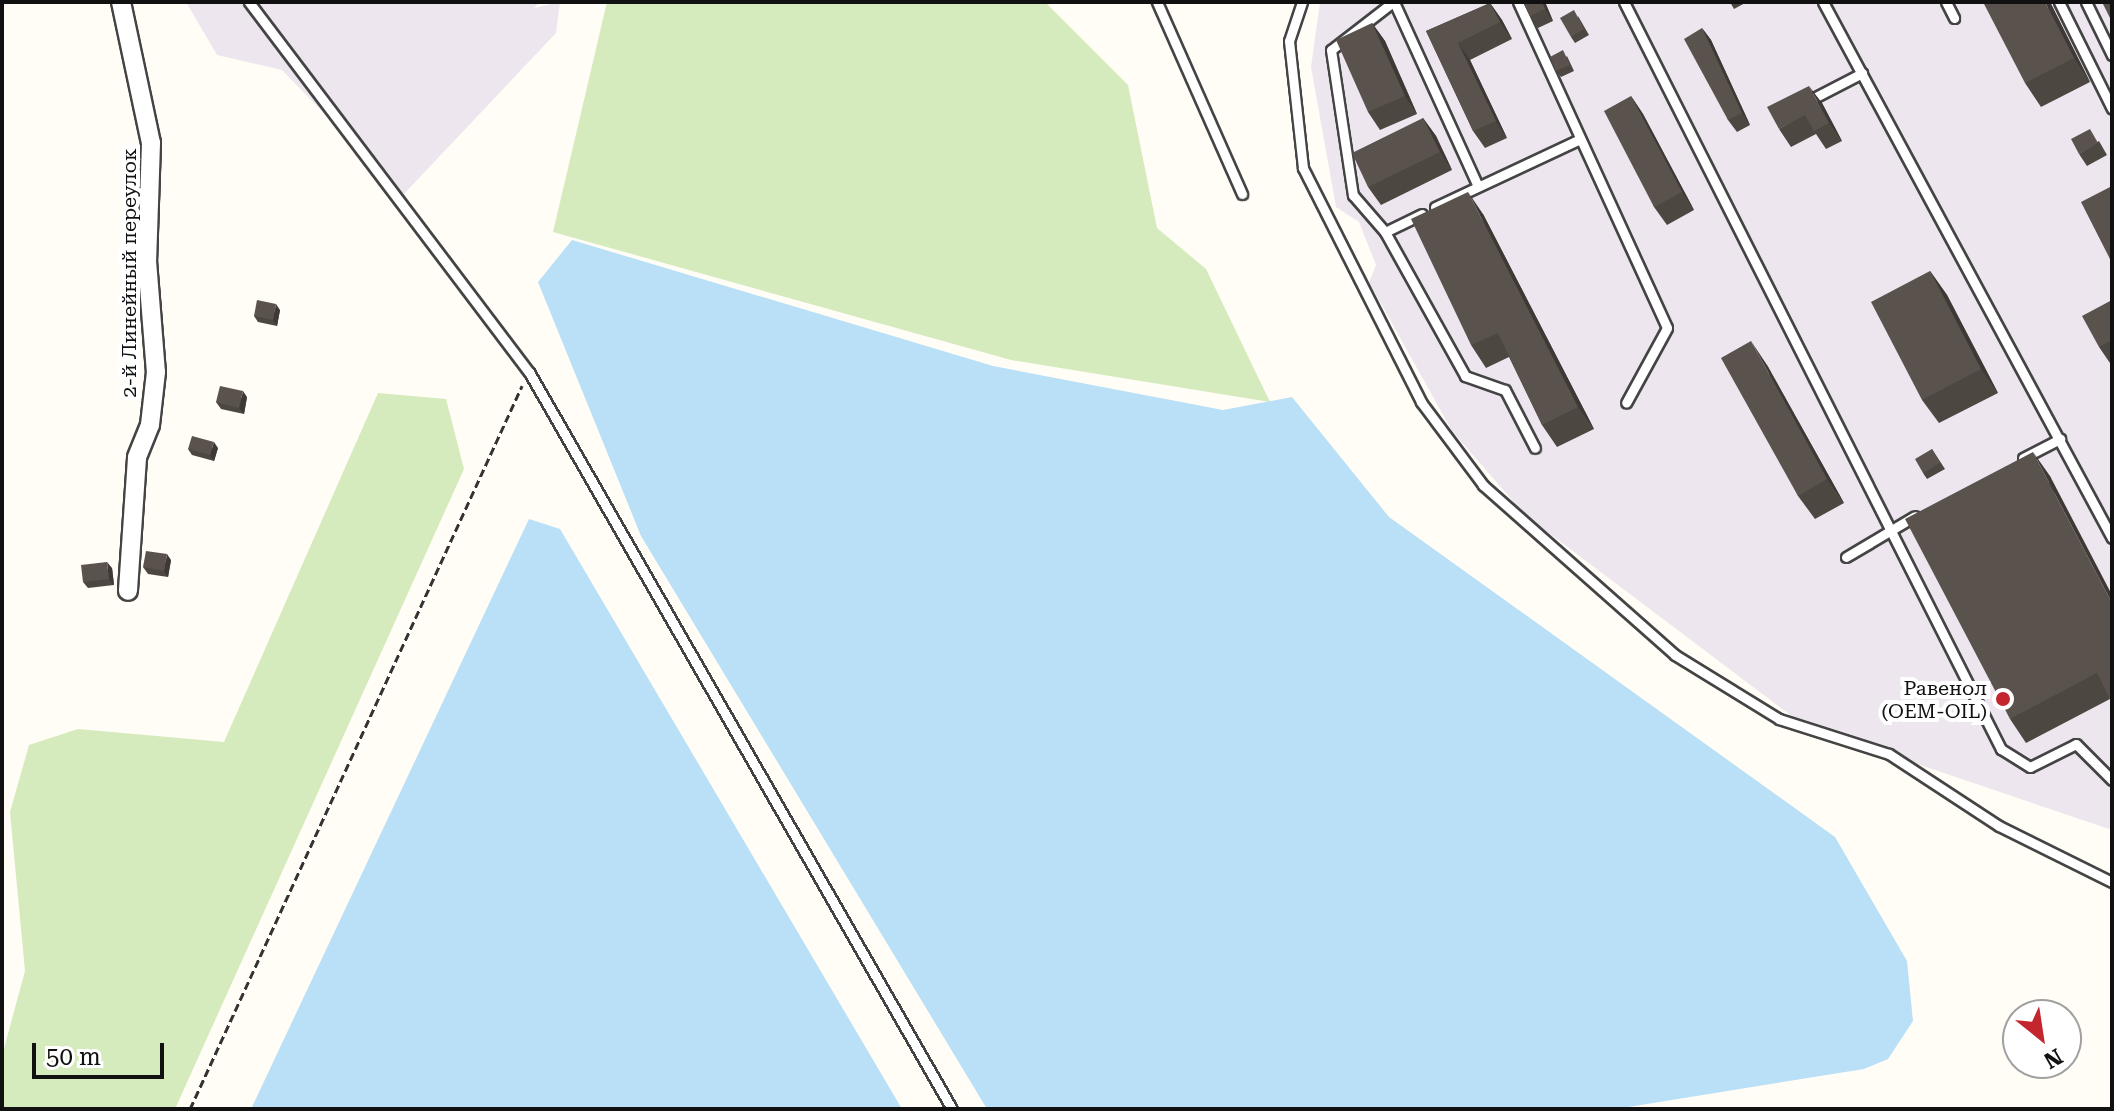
<!DOCTYPE html>
<meta charset="utf-8">
<style>
body{margin:0}
#map{position:relative;width:2114px;height:1111px;overflow:hidden;background:#fffdf5;font-family:"Roboto Serif",serif}
div>[style]{position:absolute}
.industrial>*{inset:0;background:#eee6ef}
.green>*{inset:0;background:#d5ebbd}
.water>*{inset:0;background:#b9e0f7}
.path>*{height:3px;margin-top:-1.5px;transform-origin:0;background:repeating-linear-gradient(90deg,#333 0 8px,transparent 0 12px)}
.roads{filter:drop-shadow(2px 0 #444) drop-shadow(-2px 0 #444) drop-shadow(0 2px #444) drop-shadow(0 -2px #444)}
.service>*{height:9px;margin:-4.5px;padding:0 4.5px;transform-origin:4.5px;border-radius:4.5px;background:#fff}
.minor>*{height:18px;margin:-9px;padding:0 9px;transform-origin:9px;border-radius:9px;background:#fff}
.wall>*{inset:0;background:#4d4742}
.shaded-wall>*{inset:0;background:#3f3936}
.building>*{inset:0;background:#5a524d}
.dots>*{width:22px;height:22px;translate:-50% -50%;box-sizing:border-box;border:4px solid #fff;border-radius:50%}
span{translate:-50% -50%;white-space:nowrap;text-align:center;line-height:1.15;-webkit-text-stroke:8px #fff;paint-order:stroke}
.street-label{font-size:20px;color:#111}
.poi-label{font-size:20px;color:#111}
.right{translate:-100% -50%;text-align:right}
.frame{position:absolute;inset:0;border:4px solid #111;pointer-events:none}
.north{position:absolute;left:2002px;top:999px;width:80px;height:80px;box-sizing:border-box;background:#fff;border:2px solid #a0a0a0;border-radius:50%;rotate:150deg;font-size:22px;font-weight:700;line-height:32px;text-align:center;color:#111}
.north::after{content:'';display:block;margin:auto;width:28px;height:36px;background:#c4262e;clip-path:polygon(50% 0,100% 100%,50% 72%,0 100%)}
.scale{position:absolute;left:32px;top:1043px;width:132px;height:36px;box-sizing:border-box;border:4px solid #111;border-top:0;padding-left:10px;font-size:24px;line-height:28px;white-space:nowrap;color:#111;-webkit-text-stroke:6px #fff;paint-order:stroke}
</style>
<div id="map">
<div class="industrial">
<div style="clip-path:polygon(186px 2px,540px 2px,534px 8px,560px 2px,556px 33px,403px 195px,282px 70px,217px 55px)"></div>
<div style="clip-path:polygon(1320px 2px,2112px 2px,2112px 830px,1805px 726px,1525px 515px,1452px 431px,1369px 282px,1376px 265px,1359px 222px,1336px 207px,1311px 67px)"></div>
</div>
<div class="green">
<div style="clip-path:polygon(607px 2px,1045px 2px,1128px 85px,1157px 228px,1206px 269px,1270px 402px,1011px 360px,553px 232px)"></div>
<div style="clip-path:polygon(378px 393px,446px 399px,464px 469px,175px 1109px,2px 1109px,2px 1056px,25px 971px,10px 812px,29px 745px,78px 729px,224px 742px)"></div>
</div>
<div class="water">
<div style="clip-path:polygon(572px 240px,993px 366px,1223px 410px,1292px 397px,1389px 517px,1835px 837px,1907px 961px,1913px 1021px,1888px 1059px,1864px 1069px,1616px 1109px,987px 1109px,641px 536px,538px 282px)"></div>
<div style="clip-path:polygon(529px 519px,560px 529px,902px 1109px,251px 1109px)"></div>
</div>
<div class="path">
<div style="left:190px;top:1109px;width:796px;rotate:-65.34deg"></div>
</div>
<div class="roads">
<div class="service">
<div style="left:249px;top:2px;width:464px;rotate:52.9deg"></div>
<div style="left:529px;top:372px;width:850px;rotate:60.15deg"></div>
<div style="left:1157px;top:2px;width:210px;rotate:66.1deg"></div>
<div style="left:1302px;top:2px;width:41px;rotate:108.4deg"></div>
<div style="left:1289px;top:41px;width:128px;rotate:83.7deg"></div>
<div style="left:1303px;top:168px;width:262px;rotate:63.2deg"></div>
<div style="left:1421px;top:402px;width:104px;rotate:53.2deg"></div>
<div style="left:1483px;top:485px;width:256px;rotate:41.5deg"></div>
<div style="left:1675px;top:655px;width:122px;rotate:31.6deg"></div>
<div style="left:1779px;top:719px;width:115px;rotate:17.7deg"></div>
<div style="left:1889px;top:754px;width:131px;rotate:33.2deg"></div>
<div style="left:1999px;top:826px;width:126px;rotate:26.4deg"></div>
<div style="left:1393px;top:2px;width:78px;rotate:142.3deg"></div>
<div style="left:1331px;top:50px;width:147px;rotate:81.4deg"></div>
<div style="left:1353px;top:195px;width:49px;rotate:49.1deg"></div>
<div style="left:1385px;top:232px;width:165px;rotate:60.9deg"></div>
<div style="left:1465px;top:376px;width:42px;rotate:19.3deg"></div>
<div style="left:1505px;top:390px;width:65px;rotate:62.7deg"></div>
<div style="left:1394px;top:2px;width:202px;rotate:65.5deg"></div>
<div style="left:1518px;top:2px;width:358px;rotate:65.4deg"></div>
<div style="left:1667px;top:328px;width:85px;rotate:118.7deg"></div>
<div style="left:1624px;top:2px;width:837px;rotate:63.22deg"></div>
<div style="left:2001px;top:749px;width:34px;rotate:32deg"></div>
<div style="left:2030px;top:767px;width:51px;rotate:-26.6deg"></div>
<div style="left:2076px;top:744px;width:51px;rotate:45deg"></div>
<div style="left:1823px;top:2px;width:609px;rotate:61.67deg"></div>
<div style="left:1946px;top:2px;width:18px;rotate:63deg"></div>
<div style="left:2059px;top:2px;width:119px;rotate:63.6deg"></div>
<div style="left:2086px;top:2px;width:59px;rotate:63.9deg"></div>
<div style="left:1808px;top:101px;width:61px;rotate:-27.4deg"></div>
<div style="left:1435px;top:207px;width:160px;rotate:-25.1deg"></div>
<div style="left:1385px;top:232px;width:41px;rotate:-25.9deg"></div>
<div style="left:2023px;top:458px;width:42px;rotate:-27.2deg"></div>
<div style="left:1846px;top:557px;width:80px;rotate:-30.7deg"></div>
</div>
<div class="minor">
<div style="left:121px;top:2px;width:144px;rotate:78deg"></div>
<div style="left:151px;top:143px;width:118px;rotate:91.9deg"></div>
<div style="left:147px;top:261px;width:111px;rotate:85.4deg"></div>
<div style="left:156px;top:372px;width:53px;rotate:96.5deg"></div>
<div style="left:150px;top:425px;width:35px;rotate:112deg"></div>
<div style="left:137px;top:458px;width:133px;rotate:93.9deg"></div>
</div>
</div>
<div class="wall">
<div style="clip-path:polygon(1523px 2px,1545px 2px,1553px 21px,1538px 28px,1530px 16px)"></div>
<div style="clip-path:polygon(1730px 2px,1747px 2px,1734px 9px)"></div>
<div style="clip-path:polygon(2050px 2px,2090px 82px,2041px 107px,2025px 83px)"></div>
<div style="clip-path:polygon(1490px 3px,1502px 20px,1512px 39px,1470px 60px,1507px 138px,1485px 148px,1473px 131px,1426px 31px)"></div>
<div style="clip-path:polygon(1578px 16px,1589px 35px,1575px 43px,1571px 37px)"></div>
<div style="clip-path:polygon(1372px 23px,1385px 41px,1417px 114px,1380px 130px,1368px 112px)"></div>
<div style="clip-path:polygon(1702px 28px,1711px 40px,1750px 125px,1737px 132px,1728px 120px)"></div>
<div style="clip-path:polygon(1567px 56px,1574px 71px,1561px 77px,1556px 71px)"></div>
<div style="clip-path:polygon(1631px 96px,1643px 114px,1694px 210px,1667px 225px,1654px 207px)"></div>
<div style="clip-path:polygon(1822px 103px,1842px 141px,1826px 149px,1816px 134px,1791px 147px,1779px 129px)"></div>
<div style="clip-path:polygon(1423px 118px,1436px 136px,1452px 170px,1381px 205px,1368px 187px)"></div>
<div style="clip-path:polygon(2099px 141px,2107px 155px,2087px 166px,2079px 154px)"></div>
<div style="clip-path:polygon(1483px 214px,1594px 429px,1557px 447px,1542px 425px,1509px 357px,1486px 368px,1471px 345px)"></div>
<div style="clip-path:polygon(1930px 271px,1947px 295px,1998px 393px,1939px 423px,1922px 400px)"></div>
<div style="clip-path:polygon(2112px 300px,2112px 366px,2099px 347px)"></div>
<div style="clip-path:polygon(280px 310px,277px 326px,258px 322px,254px 316px)"></div>
<div style="clip-path:polygon(1767px 365px,1844px 503px,1815px 519px,1798px 496px)"></div>
<div style="clip-path:polygon(247px 397px,244px 414px,221px 409px,216px 402px)"></div>
<div style="clip-path:polygon(218px 448px,214px 461px,192px 455px,188px 449px)"></div>
<div style="clip-path:polygon(1932px 449px,1945px 469px,1927px 479px,1923px 473px)"></div>
<div style="clip-path:polygon(2050px 476px,2110px 699px,2026px 743px,2010px 719px)"></div>
<div style="clip-path:polygon(171px 560px,168px 577px,148px 574px,143px 567px)"></div>
<div style="clip-path:polygon(112px 568px,114px 585px,88px 588px,83px 582px)"></div>
</div>
<div class="shaded-wall">
<div style="clip-path:polygon(1542px 2px,1545px 2px,1553px 21px,1545px 9px)"></div>
<div style="clip-path:polygon(2045px 2px,2050px 2px,2090px 82px,2074px 58px)"></div>
<div style="clip-path:polygon(1490px 3px,1502px 20px,1512px 39px,1500px 22px)"></div>
<div style="clip-path:polygon(1372px 23px,1385px 41px,1417px 114px,1405px 96px)"></div>
<div style="clip-path:polygon(1702px 28px,1711px 40px,1750px 125px,1742px 113px)"></div>
<div style="clip-path:polygon(1458px 43px,1470px 60px,1507px 138px,1496px 121px)"></div>
<div style="clip-path:polygon(1809px 86px,1822px 103px,1842px 141px,1829px 123px)"></div>
<div style="clip-path:polygon(1631px 96px,1643px 114px,1694px 210px,1682px 192px)"></div>
<div style="clip-path:polygon(1423px 118px,1436px 136px,1452px 170px,1440px 152px)"></div>
<div style="clip-path:polygon(1468px 192px,1483px 214px,1594px 429px,1578px 407px)"></div>
<div style="clip-path:polygon(1930px 271px,1947px 295px,1998px 393px,1981px 369px)"></div>
<div style="clip-path:polygon(276px 304px,280px 310px,277px 326px,273px 320px)"></div>
<div style="clip-path:polygon(1751px 341px,1767px 365px,1844px 503px,1827px 479px)"></div>
<div style="clip-path:polygon(243px 391px,247px 397px,244px 414px,239px 408px)"></div>
<div style="clip-path:polygon(214px 442px,218px 448px,214px 461px,210px 455px)"></div>
<div style="clip-path:polygon(2033px 452px,2050px 476px,2112px 595px,2112px 603px)"></div>
<div style="clip-path:polygon(167px 554px,171px 560px,168px 577px,164px 571px)"></div>
<div style="clip-path:polygon(107px 562px,112px 568px,114px 585px,109px 579px)"></div>
</div>
<div class="building">
<div style="clip-path:polygon(1523px 2px,1542px 2px,1545px 9px,1530px 16px)"></div>
<div style="clip-path:polygon(1983px 2px,2045px 2px,2074px 58px,2025px 83px)"></div>
<div style="clip-path:polygon(2102px 2px,2112px 2px,2112px 22px)"></div>
<div style="clip-path:polygon(1490px 3px,1500px 22px,1458px 43px,1496px 121px,1473px 131px,1426px 31px)"></div>
<div style="clip-path:polygon(1574px 10px,1584px 29px,1571px 37px,1560px 18px)"></div>
<div style="clip-path:polygon(1372px 23px,1405px 96px,1368px 112px,1336px 40px)"></div>
<div style="clip-path:polygon(1702px 28px,1742px 113px,1728px 120px,1684px 39px)"></div>
<div style="clip-path:polygon(1563px 50px,1570px 65px,1556px 71px,1550px 57px)"></div>
<div style="clip-path:polygon(1809px 86px,1829px 123px,1814px 131px,1805px 115px,1779px 129px,1767px 107px)"></div>
<div style="clip-path:polygon(1631px 96px,1682px 192px,1654px 207px,1604px 111px)"></div>
<div style="clip-path:polygon(1423px 118px,1440px 152px,1368px 187px,1352px 153px)"></div>
<div style="clip-path:polygon(2090px 129px,2098px 143px,2079px 154px,2071px 139px)"></div>
<div style="clip-path:polygon(2112px 186px,2112px 263px,2081px 202px)"></div>
<div style="clip-path:polygon(1468px 192px,1578px 407px,1542px 425px,1498px 333px,1471px 345px,1411px 219px)"></div>
<div style="clip-path:polygon(1930px 271px,1981px 369px,1922px 400px,1871px 302px)"></div>
<div style="clip-path:polygon(257px 300px,276px 304px,273px 320px,254px 316px)"></div>
<div style="clip-path:polygon(2112px 300px,2112px 340px,2099px 347px,2082px 316px)"></div>
<div style="clip-path:polygon(1751px 341px,1827px 479px,1798px 496px,1721px 358px)"></div>
<div style="clip-path:polygon(220px 386px,243px 391px,239px 408px,216px 402px)"></div>
<div style="clip-path:polygon(192px 436px,214px 442px,210px 455px,188px 449px)"></div>
<div style="clip-path:polygon(1932px 449px,1940px 463px,1923px 473px,1915px 459px)"></div>
<div style="clip-path:polygon(2033px 452px,2112px 603px,2112px 703px,2097px 673px,2010px 719px,1905px 519px)"></div>
<div style="clip-path:polygon(146px 551px,167px 554px,164px 571px,143px 567px)"></div>
<div style="clip-path:polygon(107px 562px,109px 579px,83px 582px,81px 565px)"></div>
</div>
<div class="dots">
<div style="left:2003px;top:699px;background:#c4262e"></div>
</div>
<div class="street-label">
<span style="left:129px;top:273px;rotate:-90deg">2-й Линейный переулок</span>
</div>
<div class="poi-label">
<span class="right" style="left:1987px;top:700px">Равенол<br>(OEM-OIL)</span>
</div>
<div class="frame"></div>
<div class="north">N</div>
<div class="scale">50 m</div>
</div>
